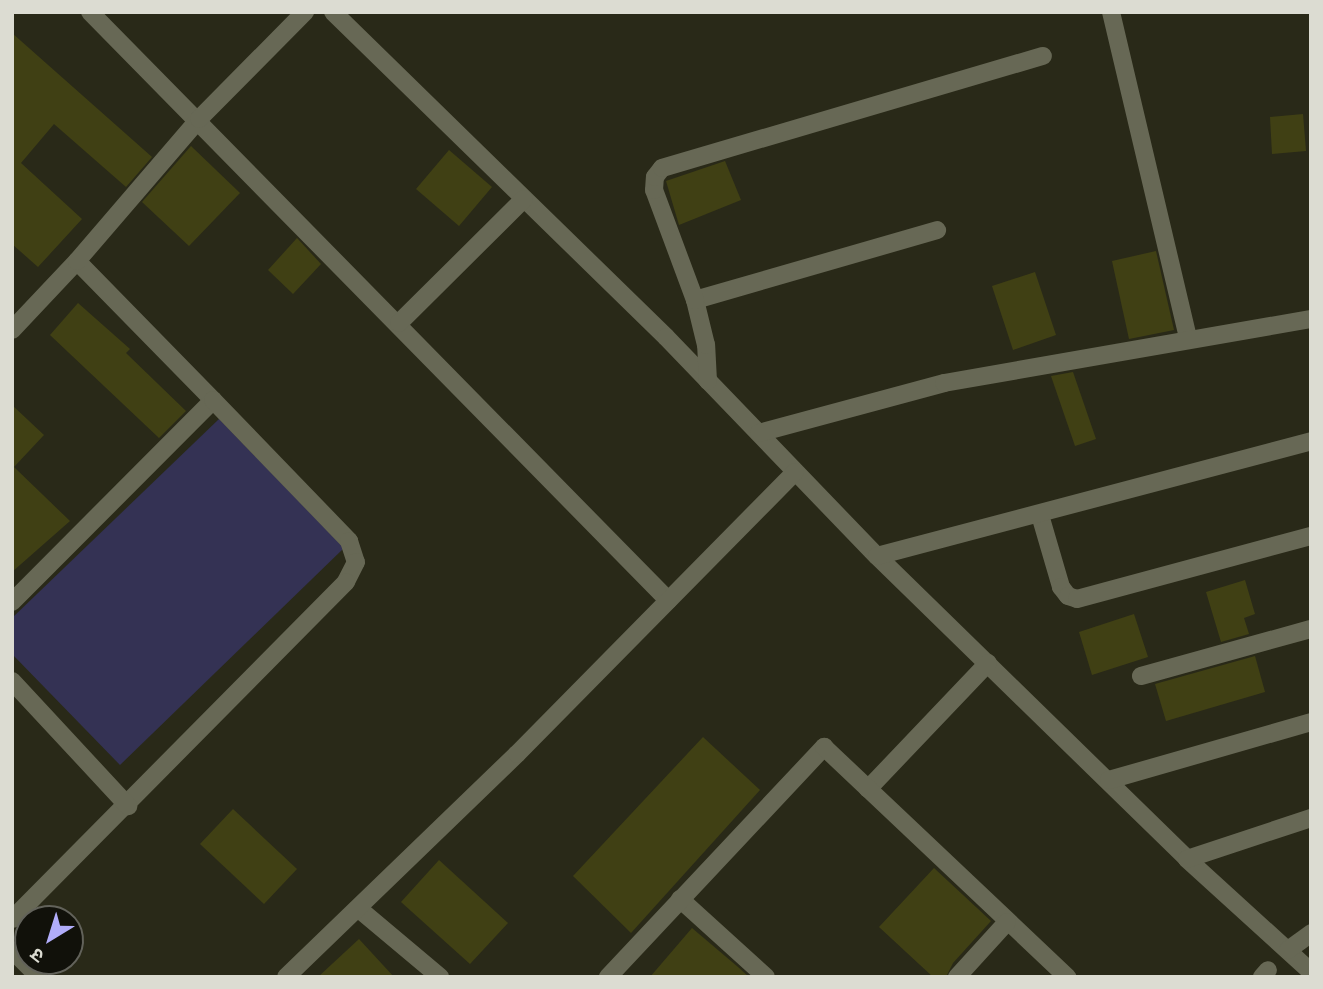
<!DOCTYPE html>
<meta charset="utf-8">
<style>
body{margin:0}
#map{position:relative;width:1323px;height:989px;overflow:hidden;background:#292918;font-family:Signika,"Noto Sans Devanagari",sans-serif}
div>[style]{position:absolute}
.green>*{inset:0;background:#343254}
.building>*{inset:0;background:#404014}
.minor>*{height:18px;margin:-9px;padding:0 9px;transform-origin:9px;border-radius:9px;background:#676855}
span{translate:-50% -50%;white-space:nowrap;text-align:center;line-height:1.15;-webkit-text-stroke:5px #11110a;paint-order:stroke}
.frame{position:absolute;inset:0;border:14px solid #dcdcd2;pointer-events:none}
.north{position:absolute;left:14px;top:905px;width:70px;height:70px;box-sizing:border-box;background:#11110a;border:2px solid #62625a;border-radius:50%;rotate:218deg;font-size:19px;font-weight:700;line-height:28px;text-align:center;color:#dcdcd2}
.north::after{content:'';display:block;margin:auto;width:24px;height:32px;background:#b1adfa;clip-path:polygon(50% 0,100% 100%,50% 72%,0 100%)}
</style>
<div id="map">
<div class="green">
<div style="clip-path:polygon(219px 419px,344px 548px,120px 765px,12px 654px,12px 618px)"></div>
</div>
<div class="building">
<div style="clip-path:polygon(12px 33px,152px 157px,126px 187px,54px 124px,21px 163px,82px 219px,38px 267px,12px 244px)"></div>
<div style="clip-path:polygon(1303px 114px,1306px 151px,1272px 154px,1270px 117px)"></div>
<div style="clip-path:polygon(191px 146px,240px 193px,189px 246px,142px 202px)"></div>
<div style="clip-path:polygon(449px 150px,492px 187px,459px 226px,416px 189px)"></div>
<div style="clip-path:polygon(725px 161px,741px 200px,679px 225px,666px 181px)"></div>
<div style="clip-path:polygon(297px 238px,321px 264px,293px 294px,268px 270px)"></div>
<div style="clip-path:polygon(1156px 251px,1174px 330px,1129px 339px,1112px 261px)"></div>
<div style="clip-path:polygon(1035px 272px,1056px 335px,1013px 350px,992px 286px)"></div>
<div style="clip-path:polygon(78px 303px,130px 349px,126px 353px,186px 411px,159px 438px,50px 335px)"></div>
<div style="clip-path:polygon(1073px 372px,1096px 439px,1075px 446px,1051px 376px)"></div>
<div style="clip-path:polygon(12px 405px,44px 435px,14px 467px,70px 521px,12px 572px)"></div>
<div style="clip-path:polygon(1245px 580px,1255px 614px,1244px 618px,1249px 634px,1221px 642px,1206px 592px)"></div>
<div style="clip-path:polygon(1134px 614px,1148px 657px,1092px 675px,1079px 632px)"></div>
<div style="clip-path:polygon(1255px 656px,1265px 692px,1166px 721px,1155px 684px)"></div>
<div style="clip-path:polygon(703px 737px,760px 790px,631px 933px,573px 876px)"></div>
<div style="clip-path:polygon(233px 809px,297px 869px,264px 904px,200px 844px)"></div>
<div style="clip-path:polygon(439px 860px,508px 923px,470px 964px,401px 902px)"></div>
<div style="clip-path:polygon(934px 868px,991px 921px,953px 963px,946px 977px,933px 977px,879px 927px)"></div>
<div style="clip-path:polygon(692px 928px,738px 967px,749px 977px,650px 977px)"></div>
<div style="clip-path:polygon(359px 939px,394px 977px,318px 977px)"></div>
</div>
<div class="minor">
<div style="left:90px;top:12px;width:825px;rotate:45.49deg"></div>
<div style="left:333px;top:12px;width:465px;rotate:44.3deg"></div>
<div style="left:666px;top:337px;width:304px;rotate:46.1deg"></div>
<div style="left:877px;top:556px;width:433px;rotate:44.3deg"></div>
<div style="left:1187px;top:859px;width:168px;rotate:42.3deg"></div>
<div style="left:1111px;top:12px;width:336px;rotate:76.7deg"></div>
<div style="left:695px;top:300px;width:252px;rotate:-16.1deg"></div>
<div style="left:399px;top:323px;width:176px;rotate:-44.8deg"></div>
<div style="left:12px;top:330px;width:95px;rotate:-46.7deg"></div>
<div style="left:708px;top:381px;width:36px;rotate:-93deg"></div>
<div style="left:706px;top:345px;width:46px;rotate:-103.7deg"></div>
<div style="left:695px;top:300px;width:117px;rotate:-110.4deg"></div>
<div style="left:654px;top:190px;width:13px;rotate:-86deg"></div>
<div style="left:655px;top:177px;width:11px;rotate:-52deg"></div>
<div style="left:662px;top:168px;width:397px;rotate:-16.4deg"></div>
<div style="left:213px;top:400px;width:194px;rotate:-134.4deg"></div>
<div style="left:77px;top:261px;width:187px;rotate:-49.3deg"></div>
<div style="left:199px;top:119px;width:151px;rotate:-45.3deg"></div>
<div style="left:759px;top:433px;width:192px;rotate:-15.1deg"></div>
<div style="left:944px;top:383px;width:373px;rotate:-9.9deg"></div>
<div style="left:1040px;top:515px;width:75px;rotate:73.7deg"></div>
<div style="left:1061px;top:587px;width:11px;rotate:52deg"></div>
<div style="left:1068px;top:596px;width:9px;rotate:18deg"></div>
<div style="left:1077px;top:599px;width:242px;rotate:-15.1deg"></div>
<div style="left:877px;top:556px;width:449px;rotate:-14.8deg"></div>
<div style="left:12px;top:602px;width:285px;rotate:-45.1deg"></div>
<div style="left:213px;top:400px;width:196px;rotate:46deg"></div>
<div style="left:349px;top:541px;width:22px;rotate:72deg"></div>
<div style="left:356px;top:562px;width:22px;rotate:117deg"></div>
<div style="left:346px;top:582px;width:474px;rotate:134.7deg"></div>
<div style="left:1141px;top:676px;width:176px;rotate:-15.5deg"></div>
<div style="left:12px;top:681px;width:171px;rotate:47.1deg"></div>
<div style="left:1109px;top:780px;width:210px;rotate:-16deg"></div>
<div style="left:868px;top:789px;width:174px;rotate:-46.4deg"></div>
<div style="left:1187px;top:859px;width:131px;rotate:-18.3deg"></div>
<div style="left:680px;top:899px;width:116px;rotate:42.2deg"></div>
<div style="left:359px;top:909px;width:106px;rotate:40deg"></div>
<div style="left:12px;top:950px;width:38px;rotate:45deg"></div>
<div style="left:1288px;top:950px;width:29px;rotate:-36deg"></div>
<div style="left:286px;top:977px;width:321px;rotate:-44deg"></div>
<div style="left:517px;top:754px;width:396px;rotate:-45.4deg"></div>
<div style="left:608px;top:977px;width:316px;rotate:-46.8deg"></div>
<div style="left:824px;top:747px;width:335px;rotate:43.4deg"></div>
<div style="left:957px;top:977px;width:74px;rotate:-47.7deg"></div>
<div style="left:1262px;top:977px;width:9px;rotate:-49deg"></div>
</div>
<div class="frame"></div>
<div class="north">उ</div>
</div>
